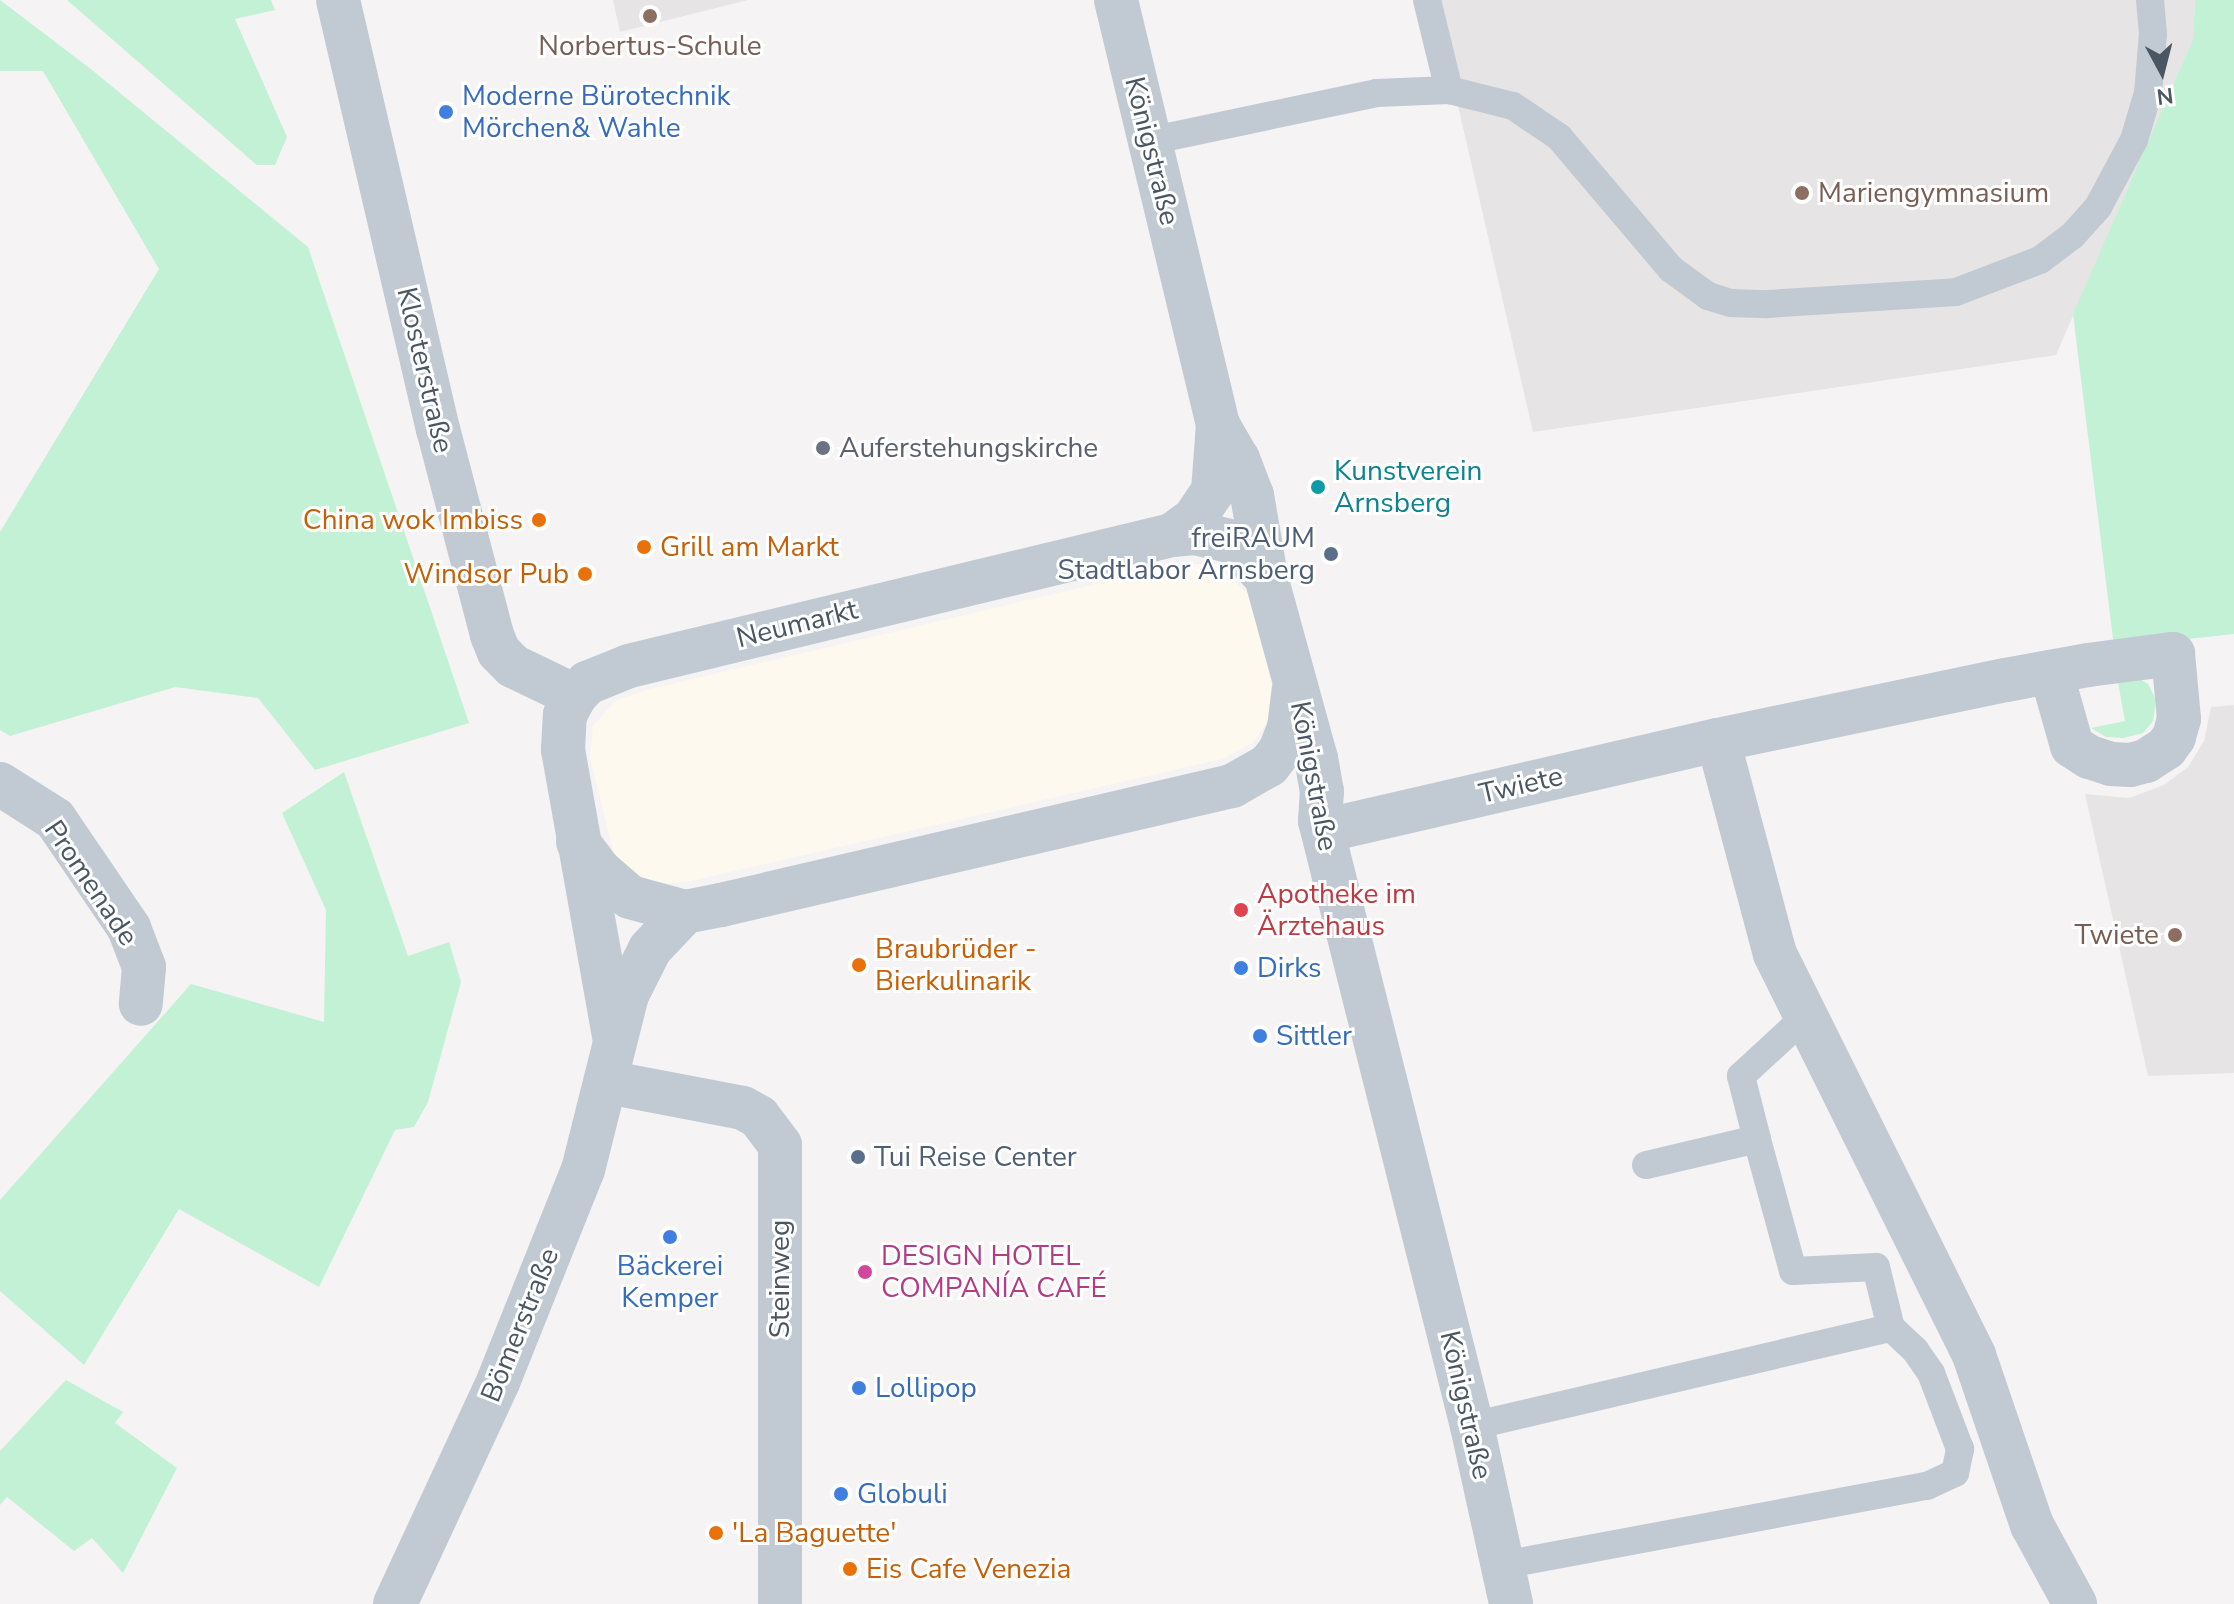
<!DOCTYPE html>
<meta charset="utf-8">
<style>
body{margin:0}
#map{position:relative;width:2234px;height:1604px;overflow:hidden;background:#f5f3f3;font-family:"Nunito Sans",sans-serif}
div>[style]{position:absolute}
.commercial>*{inset:0;background:#fdf9ef}
.education>*{inset:0;background:#e6e4e5}
.green>*{inset:0;background:#c3f1d5}
.service>*{height:28px;margin:-14px;padding:0 14px;transform-origin:14px;border-radius:14px;background:#c1cad2}
.minor>*{height:44px;margin:-22px;padding:0 22px;transform-origin:22px;border-radius:22px;background:#c1cad2}
.dots>*{width:22px;height:22px;translate:-50% -50%;box-sizing:border-box;border:4px solid #fff;border-radius:50%}
span{translate:-50% -50%;white-space:nowrap;text-align:center;line-height:1.15;-webkit-text-stroke:6px #fff;paint-order:stroke}
.education-label{font-size:28px;color:#785e54}
.left{translate:0 -50%;text-align:left}
.right{translate:-100% -50%;text-align:right}
.shop-label{font-size:28px;color:#366cbe}
.street-label{font-size:28px;color:#4a5661}
.worship-label{font-size:28px;color:#5b616d}
.culture-label{font-size:28px;color:#0d838f}
.food-label{font-size:28px;color:#c56008}
.service-label{font-size:28px;color:#4e5e75}
.health-label{font-size:28px;color:#be3a42}
.hotel-label{font-size:28px;color:#b23c85}
.north{position:absolute;left:2122px;top:32px;width:80px;height:80px;-webkit-text-stroke:6px #fff;paint-order:stroke;rotate:173deg;font-size:22px;font-weight:700;line-height:32px;text-align:center;color:#4a5661}
.north::after{content:'';display:block;margin:auto;width:28px;height:36px;background:#4a5661;clip-path:polygon(50% 0,100% 100%,50% 72%,0 100%)}
</style>
<div id="map">
<div class="commercial">
<div style="clip-path:polygon(1181px 564px,1203px 564px,1232px 579px,1249px 596px,1273px 689px,1269px 719px,1253px 743px,1222px 759px,687px 882px,659px 884px,632px 873px,614px 854px,590px 757px,593px 726px,615px 701px,646px 690px)"></div>
</div>
<div class="education">
<div style="clip-path:polygon(613px 0,748px 0,620px 32px)"></div>
<div style="clip-path:polygon(1441px 0,2195px 0,2193px 39px,2056px 355px,1533px 432px,1450px 71px)"></div>
<div style="clip-path:polygon(2234px 705px,2234px 1073px,2148px 1076px,2085px 794px,2129px 798px,2164px 785px,2188px 767px,2204px 741px,2211px 707px)"></div>
</div>
<div class="green">
<div style="clip-path:polygon(0 0,92px 70px,308px 247px,469px 723px,315px 770px,258px 698px,175px 687px,10px 736px,0 730px,0 532px,159px 269px,43px 71px,0 71px)"></div>
<div style="clip-path:polygon(67px 0,271px 0,275px 10px,235px 19px,287px 137px,275px 165px,257px 165px)"></div>
<div style="clip-path:polygon(2195px 0,2234px 0,2234px 634px,2114px 647px,2073px 314px,2193px 39px)"></div>
<div style="clip-path:polygon(2117px 677px,2138px 678px,2148px 684px,2156px 700px,2153px 721px,2143px 733px,2123px 738px,2106px 737px,2091px 728px,2125px 721px)"></div>
<div style="clip-path:polygon(344px 772px,408px 956px,449px 942px,461px 982px,428px 1102px,414px 1127px,395px 1130px,319px 1287px,179px 1209px,84px 1365px,0 1291px,0 1200px,191px 984px,324px 1022px,326px 910px,282px 813px)"></div>
<div style="clip-path:polygon(66px 1380px,123px 1412px,115px 1423px,177px 1468px,123px 1573px,92px 1538px,74px 1551px,7px 1497px,0 1505px,0 1451px)"></div>
</div>
<div class="service">
<div style="left:1427px;top:0;width:93px;rotate:76.3deg"></div>
<div style="left:1149px;top:141px;width:233px;rotate:-11.9deg"></div>
<div style="left:1377px;top:93px;width:72px;rotate:-2.4deg"></div>
<div style="left:1449px;top:90px;width:66px;rotate:14deg"></div>
<div style="left:1513px;top:106px;width:55px;rotate:34deg"></div>
<div style="left:1559px;top:137px;width:173px;rotate:49.7deg"></div>
<div style="left:1671px;top:269px;width:46px;rotate:36.1deg"></div>
<div style="left:1708px;top:296px;width:24px;rotate:17deg"></div>
<div style="left:1731px;top:303px;width:36px;rotate:2deg"></div>
<div style="left:1767px;top:304px;width:189px;rotate:-3.6deg"></div>
<div style="left:1956px;top:292px;width:90px;rotate:-20.9deg"></div>
<div style="left:2040px;top:260px;width:40px;rotate:-37deg"></div>
<div style="left:2072px;top:236px;width:39px;rotate:-48deg"></div>
<div style="left:2098px;top:207px;width:76px;rotate:-61.8deg"></div>
<div style="left:2134px;top:140px;width:49px;rotate:-73.4deg"></div>
<div style="left:2148px;top:93px;width:59px;rotate:-85.2deg"></div>
<div style="left:2153px;top:34px;width:34px;rotate:-95deg"></div>
<div style="left:1757px;top:1139px;width:65px;rotate:-104.3deg"></div>
<div style="left:1741px;top:1076px;width:87px;rotate:-42.7deg"></div>
<div style="left:1472px;top:1426px;width:430px;rotate:-13.2deg"></div>
<div style="left:1503px;top:1565px;width:431px;rotate:-10.6deg"></div>
<div style="left:1927px;top:1486px;width:31px;rotate:-25deg"></div>
<div style="left:1955px;top:1473px;width:25px;rotate:-78deg"></div>
<div style="left:1960px;top:1449px;width:81px;rotate:-110.9deg"></div>
<div style="left:1931px;top:1373px;width:28px;rotate:-125deg"></div>
<div style="left:1915px;top:1350px;width:33px;rotate:-137deg"></div>
<div style="left:1891px;top:1328px;width:63px;rotate:-103.8deg"></div>
<div style="left:1876px;top:1267px;width:83px;rotate:177.2deg"></div>
<div style="left:1793px;top:1271px;width:137px;rotate:-105.3deg"></div>
<div style="left:1757px;top:1139px;width:114px;rotate:166.8deg"></div>
</div>
<div class="minor">
<div style="left:338px;top:0;width:441px;rotate:76.9deg"></div>
<div style="left:438px;top:429px;width:213px;rotate:75.3deg"></div>
<div style="left:492px;top:635px;width:18px;rotate:68deg"></div>
<div style="left:499px;top:652px;width:20px;rotate:45deg"></div>
<div style="left:513px;top:666px;width:69px;rotate:25.8deg"></div>
<div style="left:1116px;top:0;width:437px;rotate:76.5deg"></div>
<div style="left:1218px;top:425px;width:39px;rotate:60deg"></div>
<div style="left:1238px;top:459px;width:39px;rotate:69deg"></div>
<div style="left:1252px;top:495px;width:83px;rotate:80.3deg"></div>
<div style="left:1266px;top:577px;width:188px;rotate:74.6deg"></div>
<div style="left:1316px;top:758px;width:34px;rotate:80deg"></div>
<div style="left:1322px;top:791px;width:30px;rotate:94deg"></div>
<div style="left:1320px;top:821px;width:624px;rotate:75.9deg"></div>
<div style="left:1472px;top:1426px;width:182px;rotate:77.6deg"></div>
<div style="left:1172px;top:535px;width:27px;rotate:-36deg"></div>
<div style="left:1194px;top:519px;width:34px;rotate:-56deg"></div>
<div style="left:1213px;top:491px;width:66px;rotate:-85.7deg"></div>
<div style="left:1718px;top:740px;width:221px;rotate:75.1deg"></div>
<div style="left:1775px;top:954px;width:448px;rotate:63.6deg"></div>
<div style="left:1974px;top:1355px;width:180px;rotate:71.2deg"></div>
<div style="left:2032px;top:1525px;width:90px;rotate:61.4deg"></div>
<div style="left:0;top:784px;width:65px;rotate:32.5deg"></div>
<div style="left:55px;top:819px;width:132px;rotate:55.8deg"></div>
<div style="left:129px;top:928px;width:42px;rotate:69deg"></div>
<div style="left:144px;top:967px;width:37px;rotate:95deg"></div>
<div style="left:1323px;top:831px;width:405px;rotate:-13deg"></div>
<div style="left:1718px;top:740px;width:294px;rotate:-11.8deg"></div>
<div style="left:2006px;top:680px;width:83px;rotate:-10.4deg"></div>
<div style="left:2088px;top:665px;width:86px;rotate:-7.4deg"></div>
<div style="left:2173px;top:654px;width:65px;rotate:84.7deg"></div>
<div style="left:2179px;top:719px;width:19px;rotate:106deg"></div>
<div style="left:2174px;top:737px;width:14px;rotate:126deg"></div>
<div style="left:2166px;top:748px;width:24px;rotate:147deg"></div>
<div style="left:2146px;top:761px;width:16px;rotate:166deg"></div>
<div style="left:2130px;top:765px;width:19px;rotate:-177deg"></div>
<div style="left:2111px;top:764px;width:23px;rotate:-162deg"></div>
<div style="left:2089px;top:757px;width:20px;rotate:-147deg"></div>
<div style="left:2072px;top:746px;width:77px;rotate:-105.8deg"></div>
<div style="left:578px;top:842px;width:35px;rotate:53deg"></div>
<div style="left:599px;top:870px;width:41px;rotate:41.1deg"></div>
<div style="left:630px;top:897px;width:57px;rotate:15.3deg"></div>
<div style="left:685px;top:912px;width:37px;rotate:-11deg"></div>
<div style="left:721px;top:905px;width:525px;rotate:-13.11deg"></div>
<div style="left:1232px;top:786px;width:43px;rotate:-29.6deg"></div>
<div style="left:1269px;top:765px;width:18px;rotate:-52deg"></div>
<div style="left:1280px;top:751px;width:25px;rotate:-69deg"></div>
<div style="left:1289px;top:728px;width:39px;rotate:-83deg"></div>
<div style="left:614px;top:1036px;width:291px;rotate:-100.1deg"></div>
<div style="left:563px;top:750px;width:35px;rotate:-87deg"></div>
<div style="left:565px;top:715px;width:21px;rotate:-62deg"></div>
<div style="left:575px;top:696px;width:18px;rotate:-47deg"></div>
<div style="left:587px;top:683px;width:45px;rotate:-22deg"></div>
<div style="left:629px;top:666px;width:559px;rotate:-13.56deg"></div>
<div style="left:1172px;top:535px;width:23px;rotate:-5deg"></div>
<div style="left:1195px;top:533px;width:39px;rotate:13deg"></div>
<div style="left:1233px;top:542px;width:48px;rotate:46.7deg"></div>
<div style="left:607px;top:1082px;width:138px;rotate:10.8deg"></div>
<div style="left:743px;top:1108px;width:18px;rotate:29deg"></div>
<div style="left:759px;top:1117px;width:35px;rotate:53deg"></div>
<div style="left:780px;top:1145px;width:459px;rotate:90deg"></div>
<div style="left:395px;top:1604px;width:245px;rotate:-65.1deg"></div>
<div style="left:498px;top:1382px;width:228px;rotate:-68.2deg"></div>
<div style="left:583px;top:1170px;width:180px;rotate:-75.9deg"></div>
<div style="left:627px;top:995px;width:51px;rotate:-63.4deg"></div>
<div style="left:650px;top:949px;width:51px;rotate:-46.6deg"></div>
</div>
<div class="dots">
<div style="left:650px;top:16px;background:#8d6e63"></div>
<div style="left:446px;top:112px;background:#3f7fe0"></div>
<div style="left:1802px;top:193px;background:#8d6e63"></div>
<div style="left:823px;top:448px;background:#6b7280"></div>
<div style="left:1318px;top:487px;background:#0f9aa8"></div>
<div style="left:539px;top:520px;background:#e8710a"></div>
<div style="left:644px;top:547px;background:#e8710a"></div>
<div style="left:1331px;top:554px;background:#5c6f8a"></div>
<div style="left:585px;top:574px;background:#e8710a"></div>
<div style="left:1241px;top:910px;background:#e0444e"></div>
<div style="left:2175px;top:935px;background:#8d6e63"></div>
<div style="left:859px;top:965px;background:#e8710a"></div>
<div style="left:1241px;top:968px;background:#3f7fe0"></div>
<div style="left:1260px;top:1036px;background:#3f7fe0"></div>
<div style="left:858px;top:1157px;background:#5c6f8a"></div>
<div style="left:670px;top:1237px;background:#3f7fe0"></div>
<div style="left:865px;top:1272px;background:#d1479c"></div>
<div style="left:859px;top:1388px;background:#3f7fe0"></div>
<div style="left:841px;top:1494px;background:#3f7fe0"></div>
<div style="left:716px;top:1533px;background:#e8710a"></div>
<div style="left:850px;top:1569px;background:#e8710a"></div>
</div>
<div class="education-label">
<span style="left:650px;top:46px">Norbertus-Schule</span>
<span class="left" style="left:1818px;top:193px">Mariengymnasium</span>
<span class="right" style="left:2159px;top:935px">Twiete</span>
</div>
<div class="shop-label">
<span class="left" style="left:462px;top:112px">Moderne Bürotechnik<br>Mörchen&amp; Wahle</span>
<span class="left" style="left:1257px;top:968px">Dirks</span>
<span class="left" style="left:1276px;top:1036px">Sittler</span>
<span style="left:670px;top:1282px">Bäckerei<br>Kemper</span>
<span class="left" style="left:875px;top:1388px">Lollipop</span>
<span class="left" style="left:857px;top:1494px">Globuli</span>
</div>
<div class="street-label">
<span style="left:1152px;top:151px;rotate:76deg">Königstraße</span>
<span style="left:425px;top:370px;rotate:77deg">Klosterstraße</span>
<span style="left:797px;top:624px;rotate:-14deg">Neumarkt</span>
<span style="left:1314px;top:776px;rotate:79deg">Königstraße</span>
<span style="left:1521px;top:785px;rotate:-13deg">Twiete</span>
<span style="left:91px;top:883px;rotate:56deg">Promenade</span>
<span style="left:780px;top:1279px;rotate:-90deg">Steinweg</span>
<span style="left:520px;top:1325px;rotate:-68deg">Bömerstraße</span>
<span style="left:1466px;top:1405px;rotate:77deg">Königstraße</span>
</div>
<div class="worship-label">
<span class="left" style="left:839px;top:448px">Auferstehungskirche</span>
</div>
<div class="culture-label">
<span class="left" style="left:1334px;top:487px">Kunstverein<br>Arnsberg</span>
</div>
<div class="food-label">
<span class="right" style="left:523px;top:520px">China wok Imbiss</span>
<span class="left" style="left:660px;top:547px">Grill am Markt</span>
<span class="right" style="left:569px;top:574px">Windsor Pub</span>
<span class="left" style="left:875px;top:965px">Braubrüder -<br>Bierkulinarik</span>
<span class="left" style="left:732px;top:1533px">'La Baguette'</span>
<span class="left" style="left:866px;top:1569px">Eis Cafe Venezia</span>
</div>
<div class="service-label">
<span class="right" style="left:1315px;top:554px">freiRAUM<br>Stadtlabor Arnsberg</span>
<span class="left" style="left:874px;top:1157px">Tui Reise Center</span>
</div>
<div class="health-label">
<span class="left" style="left:1257px;top:910px">Apotheke im<br>Ärztehaus</span>
</div>
<div class="hotel-label">
<span class="left" style="left:881px;top:1272px">DESIGN HOTEL<br>COMPANÍA CAFÉ</span>
</div>
<div class="north">N</div>
</div>
